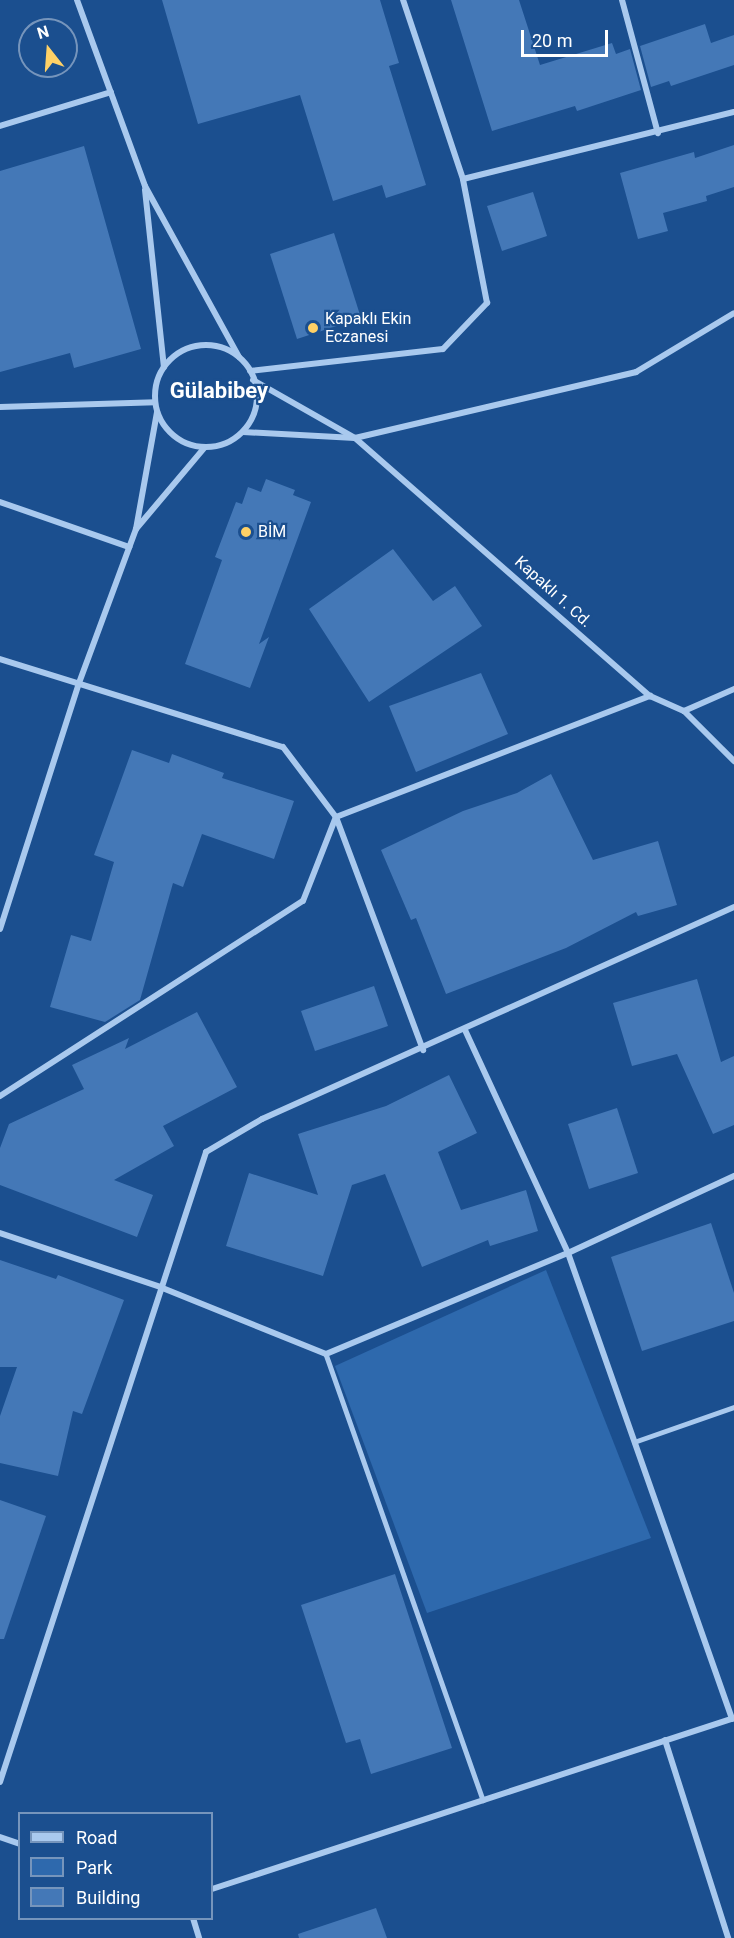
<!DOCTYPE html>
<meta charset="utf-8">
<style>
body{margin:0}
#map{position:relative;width:734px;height:1938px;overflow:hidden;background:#1b4f8f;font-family:Roboto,sans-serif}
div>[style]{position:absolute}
.green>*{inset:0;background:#2e69ad}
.building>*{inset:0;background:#4478b7}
.lane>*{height:4.5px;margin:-2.25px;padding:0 2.25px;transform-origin:2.25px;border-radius:2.25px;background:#a9c9ee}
.street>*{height:6px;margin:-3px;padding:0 3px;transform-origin:3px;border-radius:3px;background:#a9c9ee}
.street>.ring{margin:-3px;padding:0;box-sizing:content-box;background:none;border:6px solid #a9c9ee;border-radius:50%}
.dots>*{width:16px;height:16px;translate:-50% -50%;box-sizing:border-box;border:3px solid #1b4f8f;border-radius:50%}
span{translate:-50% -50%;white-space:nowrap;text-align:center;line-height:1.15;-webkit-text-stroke:4.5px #1b4f8f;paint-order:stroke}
.poi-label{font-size:16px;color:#fff}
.left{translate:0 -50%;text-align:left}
.street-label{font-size:16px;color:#fff}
.district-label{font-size:22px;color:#fff;font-weight:700}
.legend{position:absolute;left:18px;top:1812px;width:195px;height:108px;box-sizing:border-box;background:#1b4f8f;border:2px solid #7695bc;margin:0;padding:8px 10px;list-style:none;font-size:18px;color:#fff}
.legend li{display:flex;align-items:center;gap:12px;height:30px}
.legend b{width:30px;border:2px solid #7695bc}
.north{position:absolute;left:18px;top:18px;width:60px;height:60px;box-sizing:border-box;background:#1b4f8f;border:2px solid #7695bc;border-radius:50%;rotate:343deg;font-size:16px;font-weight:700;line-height:24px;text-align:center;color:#fff}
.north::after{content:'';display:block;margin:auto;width:21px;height:27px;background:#ffd166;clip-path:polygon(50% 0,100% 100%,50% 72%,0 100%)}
.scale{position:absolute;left:521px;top:30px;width:87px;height:27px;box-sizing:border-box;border:3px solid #fff;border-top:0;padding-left:8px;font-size:18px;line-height:21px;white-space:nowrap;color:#fff;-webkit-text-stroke:4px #1b4f8f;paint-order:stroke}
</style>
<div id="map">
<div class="green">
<div style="clip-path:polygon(546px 1270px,651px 1538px,427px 1613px,335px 1366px)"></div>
</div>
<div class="building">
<div style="clip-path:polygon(162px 0,380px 0,399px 63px,389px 66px,426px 185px,386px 198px,382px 185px,333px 201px,300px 95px,198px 124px)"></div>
<div style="clip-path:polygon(451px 0,519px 0,540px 65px,612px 43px,616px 54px,630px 49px,641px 90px,577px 111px,575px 106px,492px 131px)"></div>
<div style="clip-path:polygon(705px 24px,711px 43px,734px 35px,734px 65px,671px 86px,669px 81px,651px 87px,640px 46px)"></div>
<div style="clip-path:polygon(734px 145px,734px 187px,706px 196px,707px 201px,663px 213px,668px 231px,638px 239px,620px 173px,694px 152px,695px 158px)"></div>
<div style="clip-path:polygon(84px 146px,141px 349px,74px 368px,70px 353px,0 372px,0 171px)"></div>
<div style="clip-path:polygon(533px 192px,547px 236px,502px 251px,487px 206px)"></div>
<div style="clip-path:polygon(334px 233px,361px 318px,297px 339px,270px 254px)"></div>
<div style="clip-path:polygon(266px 479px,295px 490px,293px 495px,311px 502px,259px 644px,269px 637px,250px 688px,185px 664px,222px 560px,215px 557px,236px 502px,242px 504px,248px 487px,261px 492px)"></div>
<div style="clip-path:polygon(393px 549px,433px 601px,455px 586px,482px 626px,369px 702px,309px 609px)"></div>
<div style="clip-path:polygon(481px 673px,508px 734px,416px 772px,389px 706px)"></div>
<div style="clip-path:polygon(132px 750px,169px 763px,172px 754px,224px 773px,222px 778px,294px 801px,274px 859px,202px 834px,183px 887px,173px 883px,140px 1000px,105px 1022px,50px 1007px,71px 935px,91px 941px,114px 862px,94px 855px)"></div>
<div style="clip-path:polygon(551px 774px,593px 860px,658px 841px,677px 905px,638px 916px,636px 912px,566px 948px,446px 994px,416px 918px,411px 920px,381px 850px,463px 811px,517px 793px)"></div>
<div style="clip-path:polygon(697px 979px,721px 1062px,734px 1056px,734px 1125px,713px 1134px,677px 1054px,632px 1066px,613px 1003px)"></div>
<div style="clip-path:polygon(374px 986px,388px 1026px,315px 1051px,301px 1011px)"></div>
<div style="clip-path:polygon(197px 1012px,237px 1087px,163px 1126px,174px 1146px,114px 1180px,153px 1195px,137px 1237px,0 1185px,0 1148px,9px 1124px,84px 1089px,72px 1065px,129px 1038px,125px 1049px)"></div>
<div style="clip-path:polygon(449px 1075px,477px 1133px,438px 1152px,461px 1210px,526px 1190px,538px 1231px,490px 1246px,488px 1240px,422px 1267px,385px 1174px,352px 1185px,323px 1276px,226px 1246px,249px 1173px,318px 1195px,298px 1134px,386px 1106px)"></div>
<div style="clip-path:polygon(617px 1108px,638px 1173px,589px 1189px,568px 1124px)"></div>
<div style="clip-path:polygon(711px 1223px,734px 1293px,734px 1321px,642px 1351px,611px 1257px)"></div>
<div style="clip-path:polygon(0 1260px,56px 1279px,58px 1275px,124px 1300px,82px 1414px,73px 1411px,58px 1476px,0 1463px,0 1416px,17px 1367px,0 1367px)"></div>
<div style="clip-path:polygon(0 1500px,46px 1516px,4px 1639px,0 1639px)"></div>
<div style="clip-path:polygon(395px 1574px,452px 1748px,371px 1774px,360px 1739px,346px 1743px,301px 1605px)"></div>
<div style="clip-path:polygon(376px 1908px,387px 1938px,299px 1938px,298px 1934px)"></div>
</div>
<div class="lane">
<div style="left:326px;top:1354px;width:473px;rotate:70.6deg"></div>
<div style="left:634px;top:1442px;width:106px;rotate:-19.3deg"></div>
</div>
<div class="street">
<div style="left:77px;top:0;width:198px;rotate:69.9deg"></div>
<div style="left:145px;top:186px;width:195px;rotate:61.2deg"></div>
<div style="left:622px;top:0;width:138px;rotate:74.9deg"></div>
<div style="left:0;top:126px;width:116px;rotate:-17deg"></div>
<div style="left:463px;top:179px;width:279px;rotate:-13.9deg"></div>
<div style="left:145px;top:190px;width:178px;rotate:83.9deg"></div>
<div class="ring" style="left:155px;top:345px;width:96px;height:96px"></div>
<div style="left:250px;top:371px;width:194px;rotate:-6.5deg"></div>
<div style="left:443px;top:349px;width:64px;rotate:-46.3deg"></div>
<div style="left:487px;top:303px;width:126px;rotate:-101deg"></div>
<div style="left:463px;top:179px;width:189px;rotate:-108.5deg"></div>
<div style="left:253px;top:380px;width:117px;rotate:29.6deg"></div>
<div style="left:355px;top:438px;width:392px;rotate:41.2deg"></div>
<div style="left:650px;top:696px;width:37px;rotate:24deg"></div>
<div style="left:684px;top:711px;width:71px;rotate:45deg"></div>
<div style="left:0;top:407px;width:155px;rotate:-1.8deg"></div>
<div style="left:243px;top:432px;width:112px;rotate:3.1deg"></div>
<div style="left:355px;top:438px;width:289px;rotate:-13.2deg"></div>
<div style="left:636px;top:372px;width:114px;rotate:-31deg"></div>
<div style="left:0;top:502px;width:137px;rotate:19.2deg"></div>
<div style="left:136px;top:529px;width:107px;rotate:-49.9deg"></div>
<div style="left:0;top:659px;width:296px;rotate:17.3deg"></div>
<div style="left:283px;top:747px;width:88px;rotate:52.9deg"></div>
<div style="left:336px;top:817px;width:249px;rotate:69.5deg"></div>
<div style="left:684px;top:711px;width:55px;rotate:-23.7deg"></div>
<div style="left:0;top:929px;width:258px;rotate:-72.2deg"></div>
<div style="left:79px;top:683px;width:164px;rotate:-69.7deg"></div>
<div style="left:136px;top:529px;width:119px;rotate:-79.8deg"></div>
<div style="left:465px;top:1030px;width:246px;rotate:65.2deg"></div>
<div style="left:568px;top:1253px;width:494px;rotate:70.6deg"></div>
<div style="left:0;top:1096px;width:360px;rotate:-32.8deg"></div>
<div style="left:303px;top:901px;width:90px;rotate:-68.6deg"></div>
<div style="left:336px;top:817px;width:337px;rotate:-21.1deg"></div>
<div style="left:0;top:1233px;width:169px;rotate:18.6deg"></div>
<div style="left:160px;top:1287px;width:179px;rotate:22deg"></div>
<div style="left:326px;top:1354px;width:262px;rotate:-22.7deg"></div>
<div style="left:568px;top:1253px;width:183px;rotate:-24.9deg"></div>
<div style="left:665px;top:1740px;width:208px;rotate:72.3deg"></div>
<div style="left:0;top:1782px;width:663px;rotate:-71.89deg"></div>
<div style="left:206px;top:1152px;width:65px;rotate:-30.5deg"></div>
<div style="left:262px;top:1119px;width:517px;rotate:-24.19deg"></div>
<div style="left:0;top:1837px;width:21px;rotate:19deg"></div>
<div style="left:212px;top:1889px;width:549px;rotate:-18.14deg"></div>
<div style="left:193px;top:1918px;width:21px;rotate:73deg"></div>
</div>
<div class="dots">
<div style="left:313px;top:328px;background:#ffd166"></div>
<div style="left:246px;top:532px;background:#ffd166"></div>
</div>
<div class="poi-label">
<span class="left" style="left:325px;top:328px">Kapaklı Ekin<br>Eczanesi</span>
<span class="left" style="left:258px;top:532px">BİM</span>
</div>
<div class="street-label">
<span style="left:553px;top:592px;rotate:42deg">Kapaklı 1. Cd.</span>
</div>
<div class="district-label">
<span style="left:219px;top:391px">Gülabibey</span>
</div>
<ul class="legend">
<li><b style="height:8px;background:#a9c9ee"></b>Road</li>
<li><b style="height:16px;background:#2e69ad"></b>Park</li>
<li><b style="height:16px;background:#4478b7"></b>Building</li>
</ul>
<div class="north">N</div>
<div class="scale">20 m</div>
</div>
